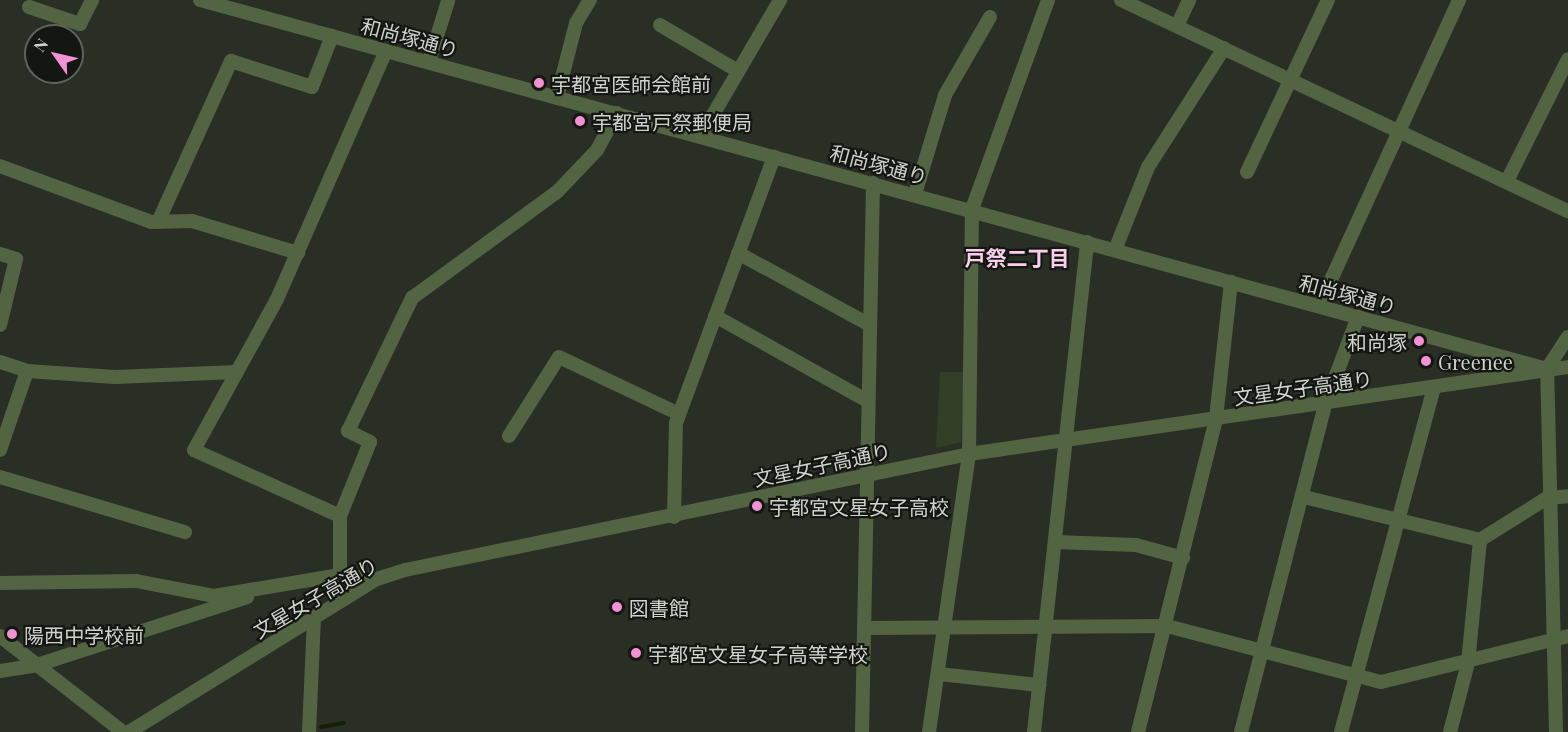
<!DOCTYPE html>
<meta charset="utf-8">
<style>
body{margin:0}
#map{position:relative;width:1568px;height:732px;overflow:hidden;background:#2a2f26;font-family:"Playfair Display","Noto Sans JP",serif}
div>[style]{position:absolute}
.green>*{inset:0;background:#333e27}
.stream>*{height:4px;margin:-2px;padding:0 2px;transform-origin:2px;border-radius:2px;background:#112100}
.minor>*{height:14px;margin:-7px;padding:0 7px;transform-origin:7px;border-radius:7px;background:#536442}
.dots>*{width:16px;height:16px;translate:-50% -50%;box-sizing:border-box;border:3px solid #141612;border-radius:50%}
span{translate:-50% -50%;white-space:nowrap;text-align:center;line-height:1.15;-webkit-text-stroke:4.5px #141612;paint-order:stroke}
.street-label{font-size:20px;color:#d0d3cd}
.poi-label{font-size:20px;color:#d0d3cd}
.left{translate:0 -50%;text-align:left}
.right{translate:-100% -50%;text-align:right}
.neighbourhood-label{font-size:21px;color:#f9ceea;font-weight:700}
.north{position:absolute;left:24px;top:24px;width:60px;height:60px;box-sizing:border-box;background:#141612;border:2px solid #5f625d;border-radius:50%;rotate:304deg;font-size:16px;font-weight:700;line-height:24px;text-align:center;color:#d0d3cd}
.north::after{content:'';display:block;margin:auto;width:21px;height:27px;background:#f391d5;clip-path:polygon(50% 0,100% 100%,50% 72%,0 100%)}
</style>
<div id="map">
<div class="green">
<div style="clip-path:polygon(940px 372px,964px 372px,961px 442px,936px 448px)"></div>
</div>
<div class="stream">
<div style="left:321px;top:727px;width:23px;rotate:-10deg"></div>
</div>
<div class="minor">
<div style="left:200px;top:0;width:1393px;rotate:15.32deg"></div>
<div style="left:1121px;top:0;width:494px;rotate:25.3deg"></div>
<div style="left:29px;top:7px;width:54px;rotate:18.4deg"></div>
<div style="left:80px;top:24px;width:27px;rotate:-63deg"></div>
<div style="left:660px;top:25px;width:91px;rotate:30.5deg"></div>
<div style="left:1177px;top:26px;width:29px;rotate:-65deg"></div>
<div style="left:429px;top:62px;width:64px;rotate:-72.7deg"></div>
<div style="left:557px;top:97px;width:76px;rotate:-75.6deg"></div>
<div style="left:576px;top:23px;width:27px;rotate:-59deg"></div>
<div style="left:700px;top:137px;width:159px;rotate:-59.7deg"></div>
<div style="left:0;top:166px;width:161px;rotate:20.3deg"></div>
<div style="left:151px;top:222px;width:41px;rotate:-1.4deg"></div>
<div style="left:192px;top:221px;width:111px;rotate:16.8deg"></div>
<div style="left:1247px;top:172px;width:190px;rotate:-64.8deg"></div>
<div style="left:1507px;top:181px;width:136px;rotate:-63.4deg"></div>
<div style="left:915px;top:194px;width:103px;rotate:-73.1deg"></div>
<div style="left:945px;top:95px;width:90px;rotate:-60deg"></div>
<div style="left:158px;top:222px;width:177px;rotate:-65.6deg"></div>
<div style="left:231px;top:61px;width:85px;rotate:17.8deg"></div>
<div style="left:312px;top:87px;width:55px;rotate:-68.6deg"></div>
<div style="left:1115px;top:250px;width:89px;rotate:-68.3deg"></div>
<div style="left:1148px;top:167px;width:141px;rotate:-57.4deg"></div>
<div style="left:738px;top:253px;width:150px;rotate:28.6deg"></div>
<div style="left:0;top:254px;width:17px;rotate:17deg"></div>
<div style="left:16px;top:259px;width:68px;rotate:103.6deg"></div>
<div style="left:1319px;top:306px;width:337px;rotate:-65.4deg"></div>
<div style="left:715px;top:316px;width:175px;rotate:29.1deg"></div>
<div style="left:0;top:362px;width:28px;rotate:18deg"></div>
<div style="left:27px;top:371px;width:88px;rotate:3.9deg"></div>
<div style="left:115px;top:377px;width:122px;rotate:-2.3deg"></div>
<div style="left:509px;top:436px;width:93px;rotate:-57.7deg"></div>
<div style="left:559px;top:357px;width:133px;rotate:25.4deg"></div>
<div style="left:0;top:450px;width:83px;rotate:-71.1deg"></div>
<div style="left:0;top:477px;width:193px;rotate:16.6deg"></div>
<div style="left:1304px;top:497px;width:181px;rotate:13.7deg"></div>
<div style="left:1480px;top:540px;width:79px;rotate:-32.1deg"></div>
<div style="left:1547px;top:498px;width:21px;rotate:-5deg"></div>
<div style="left:340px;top:516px;width:80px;rotate:-67.9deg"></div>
<div style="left:370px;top:442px;width:25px;rotate:-153deg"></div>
<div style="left:348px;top:431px;width:148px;rotate:-64.3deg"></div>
<div style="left:412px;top:298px;width:180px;rotate:-36.2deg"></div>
<div style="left:557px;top:192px;width:58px;rotate:-46.4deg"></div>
<div style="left:597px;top:150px;width:42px;rotate:-61.6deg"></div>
<div style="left:674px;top:517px;width:94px;rotate:-88.8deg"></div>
<div style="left:676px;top:423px;width:284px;rotate:-69.8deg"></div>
<div style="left:1056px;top:542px;width:80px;rotate:2.1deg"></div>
<div style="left:1136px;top:545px;width:49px;rotate:15.5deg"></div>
<div style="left:340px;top:575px;width:59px;rotate:-90deg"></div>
<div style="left:340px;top:516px;width:160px;rotate:-155.7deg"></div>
<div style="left:194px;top:450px;width:172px;rotate:-61.2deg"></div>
<div style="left:277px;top:299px;width:271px;rotate:-66.3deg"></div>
<div style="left:0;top:583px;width:136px;rotate:-0.8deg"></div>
<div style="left:136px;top:581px;width:79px;rotate:10.9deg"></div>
<div style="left:214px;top:596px;width:128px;rotate:-9.5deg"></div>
<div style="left:340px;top:575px;width:37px;rotate:6deg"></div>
<div style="left:865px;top:628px;width:302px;rotate:-0.4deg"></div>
<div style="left:1167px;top:626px;width:221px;rotate:14.7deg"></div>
<div style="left:1381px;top:682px;width:193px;rotate:-13.8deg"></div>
<div style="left:0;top:636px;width:156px;rotate:38deg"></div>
<div style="left:0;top:671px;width:37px;rotate:-9deg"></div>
<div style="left:37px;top:665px;width:221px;rotate:-17.9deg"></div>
<div style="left:939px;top:674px;width:101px;rotate:6.3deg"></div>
<div style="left:129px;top:732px;width:291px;rotate:-31.7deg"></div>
<div style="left:377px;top:579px;width:29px;rotate:-18deg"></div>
<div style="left:405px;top:570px;width:576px;rotate:-11.62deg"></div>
<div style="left:969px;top:454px;width:605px;rotate:-8.26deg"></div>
<div style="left:309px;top:732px;width:114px;rotate:-87.5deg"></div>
<div style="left:862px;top:732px;width:549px;rotate:-88.85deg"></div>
<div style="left:929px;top:732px;width:281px;rotate:-81.8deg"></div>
<div style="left:969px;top:454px;width:245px;rotate:-89.3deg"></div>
<div style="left:972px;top:209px;width:222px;rotate:-70deg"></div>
<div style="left:1034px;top:732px;width:493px;rotate:-83.8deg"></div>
<div style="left:1138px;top:732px;width:324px;rotate:-76deg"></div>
<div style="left:1216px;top:418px;width:137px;rotate:-83.7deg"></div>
<div style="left:1241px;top:732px;width:341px;rotate:-75.6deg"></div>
<div style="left:1326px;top:402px;width:91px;rotate:-69.4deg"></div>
<div style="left:1341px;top:732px;width:354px;rotate:-74.9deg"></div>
<div style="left:1450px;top:732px;width:71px;rotate:-75.4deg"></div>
<div style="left:1468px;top:663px;width:124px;rotate:-84.4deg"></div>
<div style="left:1556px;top:732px;width:363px;rotate:-91.4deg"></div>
<div style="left:1547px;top:369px;width:38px;rotate:-57deg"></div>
</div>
<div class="dots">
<div style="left:539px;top:83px;background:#f391d5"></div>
<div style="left:580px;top:121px;background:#f391d5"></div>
<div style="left:1419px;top:341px;background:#f391d5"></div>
<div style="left:1426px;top:361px;background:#f391d5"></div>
<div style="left:757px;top:506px;background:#f391d5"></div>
<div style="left:617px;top:607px;background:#f391d5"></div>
<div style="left:12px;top:634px;background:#f391d5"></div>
<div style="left:636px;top:653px;background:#f391d5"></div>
</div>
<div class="street-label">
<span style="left:410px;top:37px;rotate:15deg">和尚塚通り</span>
<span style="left:879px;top:164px;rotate:15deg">和尚塚通り</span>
<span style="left:1348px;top:294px;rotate:15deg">和尚塚通り</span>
<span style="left:1303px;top:387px;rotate:-8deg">文星女子高通り</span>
<span style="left:822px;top:464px;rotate:-12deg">文星女子高通り</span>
<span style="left:315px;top:597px;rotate:-30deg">文星女子高通り</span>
</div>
<div class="poi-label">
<span class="left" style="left:551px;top:83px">宇都宮医師会館前</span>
<span class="left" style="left:592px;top:121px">宇都宮戸祭郵便局</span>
<span class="right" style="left:1407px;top:341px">和尚塚</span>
<span class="left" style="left:1438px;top:361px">Greenee</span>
<span class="left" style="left:769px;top:506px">宇都宮文星女子高校</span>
<span class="left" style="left:629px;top:607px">図書館</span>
<span class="left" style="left:24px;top:634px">陽西中学校前</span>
<span class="left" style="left:648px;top:653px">宇都宮文星女子高等学校</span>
</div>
<div class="neighbourhood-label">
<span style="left:1017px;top:257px">戸祭二丁目</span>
</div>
<div class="north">N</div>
</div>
